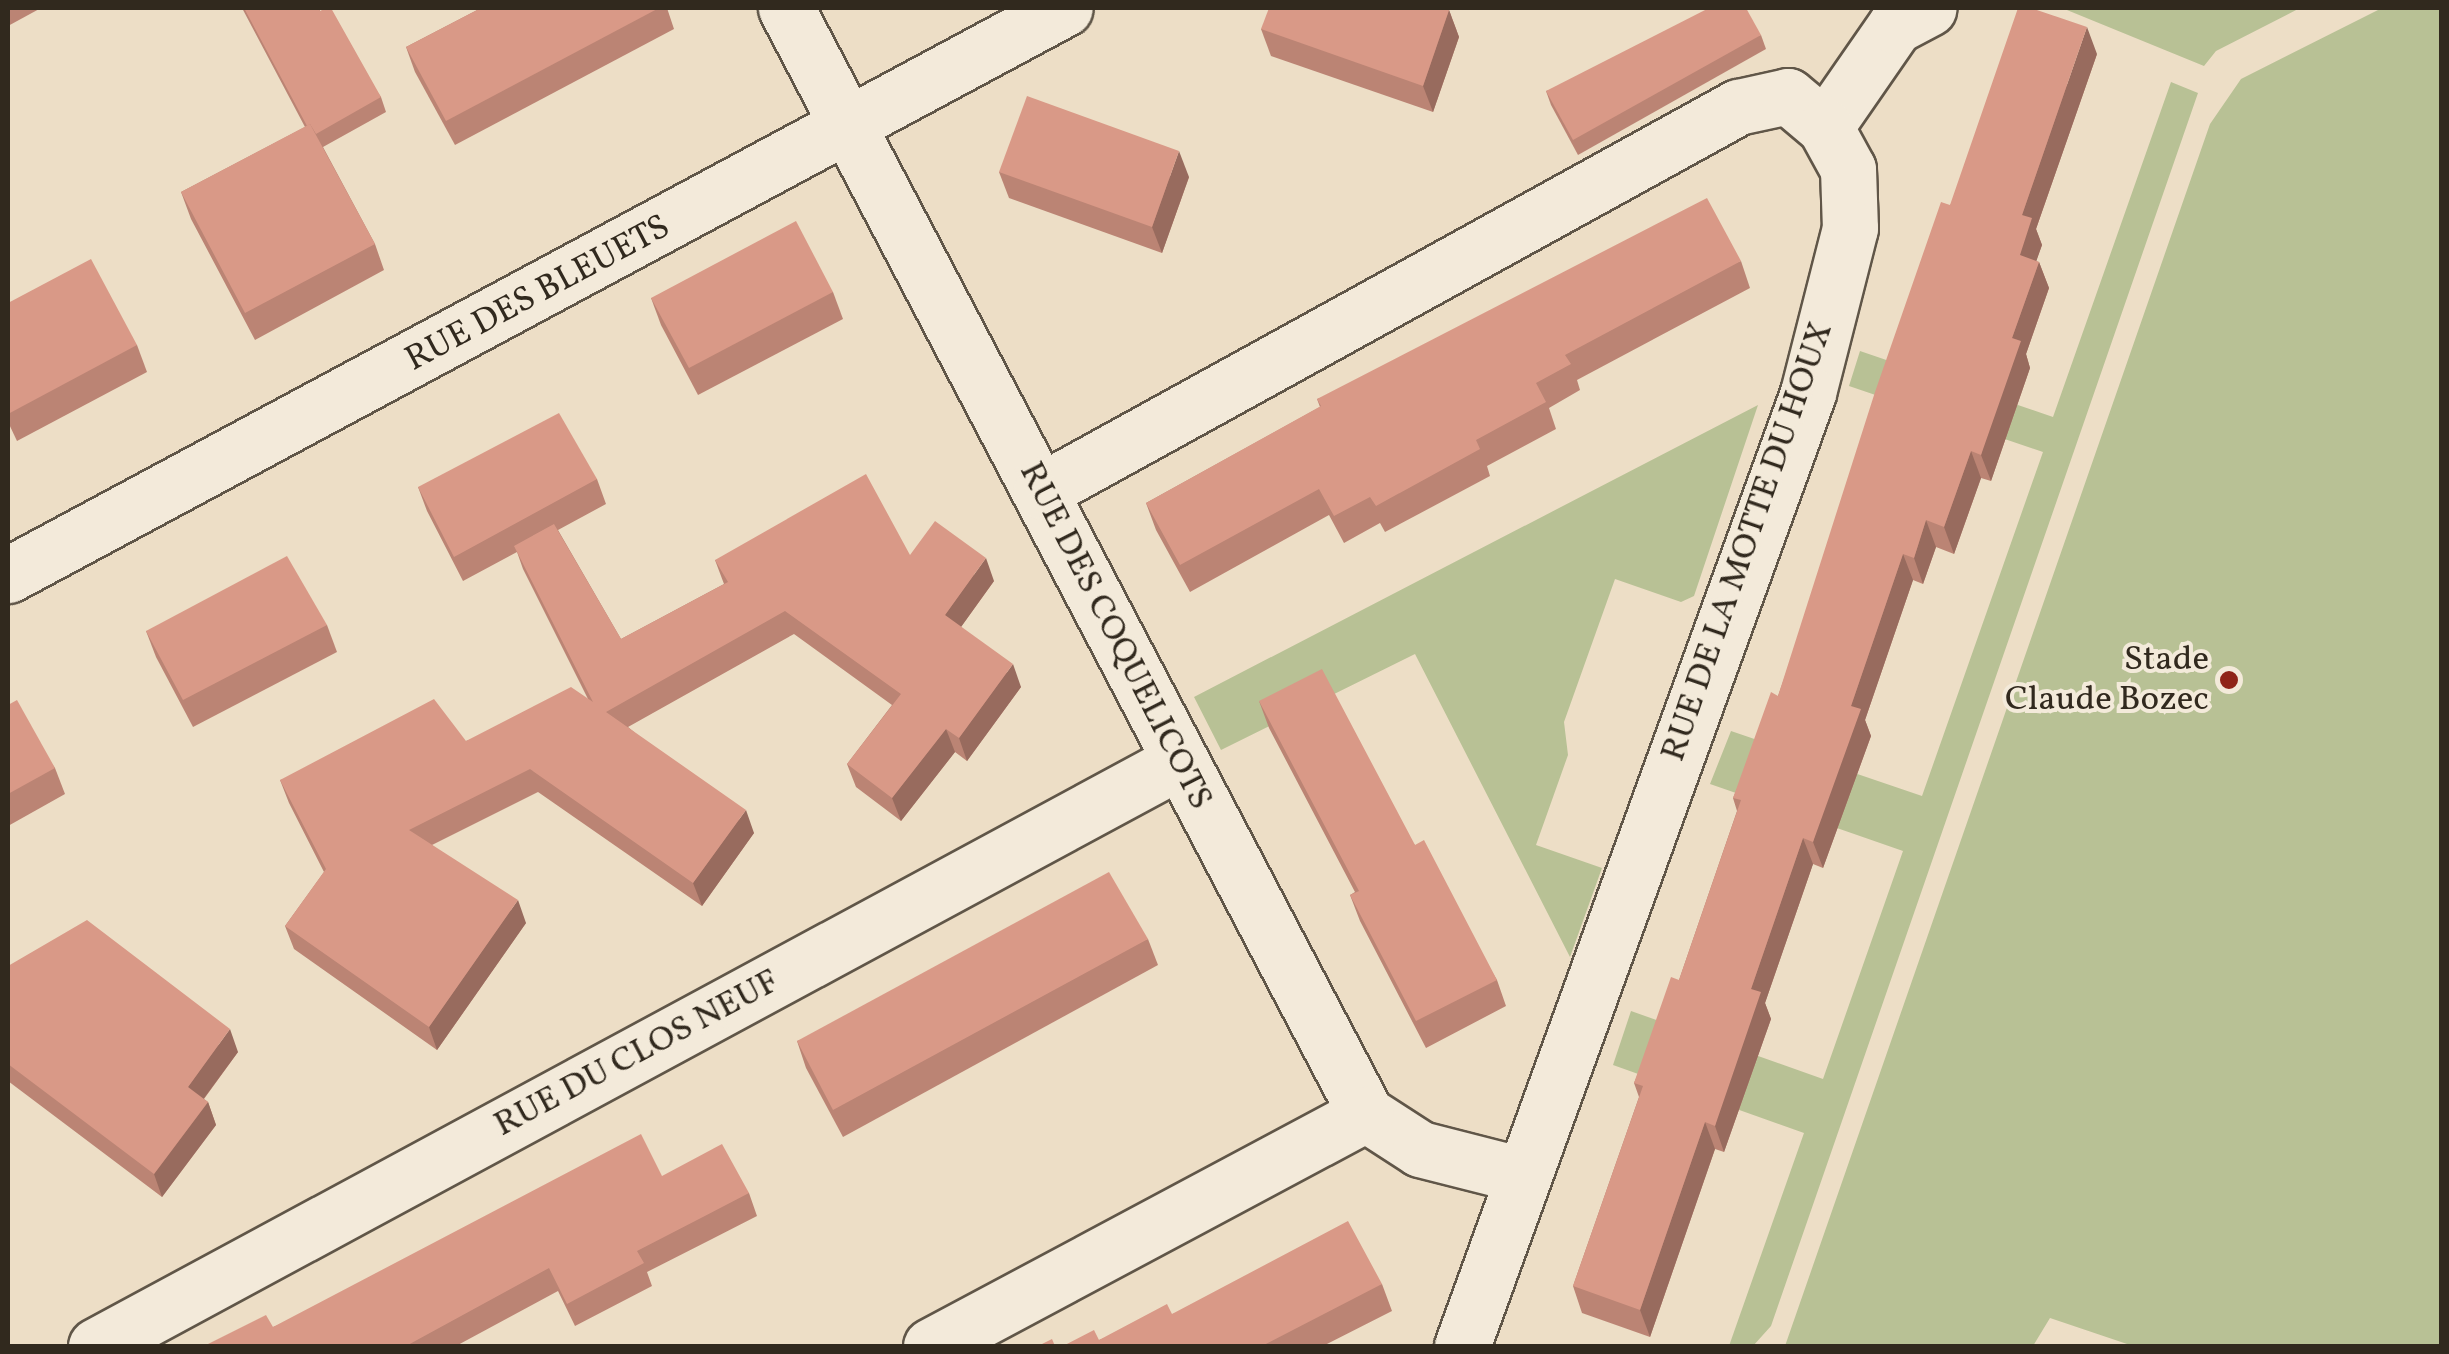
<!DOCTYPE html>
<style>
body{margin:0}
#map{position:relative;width:2449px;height:1354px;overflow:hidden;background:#eddec6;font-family:Vollkorn,serif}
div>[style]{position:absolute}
.green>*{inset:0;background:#b8c195}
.roads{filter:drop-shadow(2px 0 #605648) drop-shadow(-2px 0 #605648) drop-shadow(0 2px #605648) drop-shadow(0 -2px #605648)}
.minor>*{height:55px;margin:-27.5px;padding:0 27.5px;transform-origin:27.5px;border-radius:27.5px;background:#f3eada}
.wall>*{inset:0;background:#bb8474}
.shaded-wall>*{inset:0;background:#986b5e}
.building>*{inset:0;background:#d99987}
.dots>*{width:28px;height:28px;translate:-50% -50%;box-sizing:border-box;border:5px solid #f3eada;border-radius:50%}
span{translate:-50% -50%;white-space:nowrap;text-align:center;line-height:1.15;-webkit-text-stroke:8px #f3eada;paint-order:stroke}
.street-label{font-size:35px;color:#31291e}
.poi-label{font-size:35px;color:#31291e}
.right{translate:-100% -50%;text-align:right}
.frame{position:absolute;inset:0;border:10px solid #31291e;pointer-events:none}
</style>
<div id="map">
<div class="green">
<div style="clip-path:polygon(2062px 8px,2300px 8px,2216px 51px,2204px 66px)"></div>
<div style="clip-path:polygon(2382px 8px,2442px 8px,2441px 1346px,2133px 1346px,2050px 1318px,2033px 1346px,1785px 1346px,2210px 124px,2241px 79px)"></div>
<div style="clip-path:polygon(2171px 82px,2198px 93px,1771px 1326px,1753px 1346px,1729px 1346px,1804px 1133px,1613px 1065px,1631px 1011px,1823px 1079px,1903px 851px,1710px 784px,1731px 731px,1922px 796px,2043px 452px,1849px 386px,1860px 351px,2053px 417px)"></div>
<div style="clip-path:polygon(1758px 405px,1694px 596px,1681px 602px,1615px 579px,1564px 722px,1568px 755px,1536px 845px,1602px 868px,1570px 957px,1415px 654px,1221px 750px,1194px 697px)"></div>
</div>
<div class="roads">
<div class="minor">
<div style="left:786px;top:8px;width:1249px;rotate:62.33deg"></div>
<div style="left:1366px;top:1114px;width:64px;rotate:32.9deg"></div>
<div style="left:1420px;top:1149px;width:105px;rotate:14.3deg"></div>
<div style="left:1825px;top:127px;width:123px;rotate:-55.3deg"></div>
<div style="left:1895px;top:26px;width:38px;rotate:-28deg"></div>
<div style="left:1041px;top:491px;width:796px;rotate:-28.85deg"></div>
<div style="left:1738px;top:107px;width:51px;rotate:-12.4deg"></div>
<div style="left:1788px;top:96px;width:48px;rotate:40deg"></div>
<div style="left:1825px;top:127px;width:48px;rotate:61.3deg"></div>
<div style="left:1848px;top:169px;width:59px;rotate:88.1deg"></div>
<div style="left:1850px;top:228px;width:170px;rotate:104.3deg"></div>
<div style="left:1808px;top:393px;width:1014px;rotate:109.95deg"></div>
<div style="left:8px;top:575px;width:1199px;rotate:-28.21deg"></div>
<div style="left:96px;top:1346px;width:1230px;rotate:-28.36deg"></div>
<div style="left:931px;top:1346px;width:493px;rotate:-28.1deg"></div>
</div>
</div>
<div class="wall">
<div style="clip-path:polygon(8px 8px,41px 8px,8px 26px)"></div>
<div style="clip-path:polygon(242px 8px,318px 8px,381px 97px,386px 112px,323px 147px,375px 244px,384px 270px,255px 340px,191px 219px,181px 192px,305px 127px)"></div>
<div style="clip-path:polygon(481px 8px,667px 8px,674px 29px,455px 145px,415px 72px,406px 47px)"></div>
<div style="clip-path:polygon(1449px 10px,1459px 37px,1433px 112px,1271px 56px,1261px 29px)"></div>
<div style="clip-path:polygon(1761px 35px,1766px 49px,1578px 155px,1551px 105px,1546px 91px)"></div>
<div style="clip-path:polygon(2097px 54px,2036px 229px,2042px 245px,2036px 261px,2039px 262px,2049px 288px,2026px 354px,2030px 368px,1991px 481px,1981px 478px,1954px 554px,1936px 547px,1923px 584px,1913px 580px,1865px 720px,1871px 736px,1823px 868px,1813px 864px,1765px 1003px,1771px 1019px,1724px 1152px,1715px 1149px,1650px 1337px,1582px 1313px,1573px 1286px,1639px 1097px,1634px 1083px,1679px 980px,1737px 811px,1733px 798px,1778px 696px,1950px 205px)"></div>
<div style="clip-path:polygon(999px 172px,1189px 177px,1162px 253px,1009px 198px)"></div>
<div style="clip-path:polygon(1741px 261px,1750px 288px,1577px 380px,1580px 390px,1549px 408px,1556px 429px,1487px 466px,1490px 476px,1385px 532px,1380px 523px,1344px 543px,1329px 515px,1190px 592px,1156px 530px,1146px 503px,1320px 407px,1317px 399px)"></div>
<div style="clip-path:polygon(833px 292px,843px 319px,698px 395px,661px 325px,651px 298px)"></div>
<div style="clip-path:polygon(8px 303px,137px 345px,147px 372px,17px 441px,8px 422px)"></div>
<div style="clip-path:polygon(597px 479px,606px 504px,558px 530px,621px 639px,724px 584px,715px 560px,910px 555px,994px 581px,961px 627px,1021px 687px,967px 761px,955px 752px,901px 821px,856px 787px,847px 764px,892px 705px,794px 634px,628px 727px,754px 833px,702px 906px,538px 792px,432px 845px,526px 923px,437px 1050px,294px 949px,285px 926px,324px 872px,289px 803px,280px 780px,466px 741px,588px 699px,523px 569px,517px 552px,463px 581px,427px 511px,418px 487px)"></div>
<div style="clip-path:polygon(327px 625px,337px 652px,193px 727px,156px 657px,146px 631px)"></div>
<div style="clip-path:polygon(1259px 701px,1415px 845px,1497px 980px,1506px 1006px,1426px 1048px,1360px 921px,1350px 895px,1355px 892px,1269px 728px)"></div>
<div style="clip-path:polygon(8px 705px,55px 768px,65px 794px,8px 826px)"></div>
<div style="clip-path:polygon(1148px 939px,1158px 965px,843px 1137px,806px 1068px,797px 1041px)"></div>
<div style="clip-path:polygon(8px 966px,238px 1052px,204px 1099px,208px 1102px,216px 1125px,162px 1197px,8px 1081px)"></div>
<div style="clip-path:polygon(662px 1176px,749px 1193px,757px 1216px,647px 1272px,652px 1286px,575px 1326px,558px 1291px,456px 1346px,204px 1346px,273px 1327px)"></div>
<div style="clip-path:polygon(1382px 1284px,1392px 1311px,1323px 1346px,1063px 1346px,1099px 1340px,1172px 1314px)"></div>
</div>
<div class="shaded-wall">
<div style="clip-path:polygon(1449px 10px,1459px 37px,1433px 112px,1423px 86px)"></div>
<div style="clip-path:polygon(2087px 27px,2097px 54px,2036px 229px,2042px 245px,2029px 282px,2020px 255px,2022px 215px)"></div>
<div style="clip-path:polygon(1179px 151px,1189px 177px,1162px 253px,1152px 227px)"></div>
<div style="clip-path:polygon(2039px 262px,2049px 288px,2026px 354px,2030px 368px,1991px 481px,1981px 455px,2012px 338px)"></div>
<div style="clip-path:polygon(1971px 451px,1981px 478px,1954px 554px,1944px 527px)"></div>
<div style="clip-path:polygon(1926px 520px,1936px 547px,1923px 584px,1914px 558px)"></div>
<div style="clip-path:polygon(1903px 554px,1913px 580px,1865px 720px,1871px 736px,1823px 868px,1813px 842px,1851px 706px)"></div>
<div style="clip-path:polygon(986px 558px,994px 581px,953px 638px,945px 615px)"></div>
<div style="clip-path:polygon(1013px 664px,1021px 687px,967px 761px,959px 738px)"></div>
<div style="clip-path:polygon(946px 729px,955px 752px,901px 821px,892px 798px)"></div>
<div style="clip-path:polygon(746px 810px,754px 833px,702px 906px,693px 883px)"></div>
<div style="clip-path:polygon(1803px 838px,1813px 864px,1765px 1003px,1771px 1019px,1724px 1152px,1715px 1126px,1751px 989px)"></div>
<div style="clip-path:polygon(518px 900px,526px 923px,437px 1050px,429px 1027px)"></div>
<div style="clip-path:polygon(230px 1029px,238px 1052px,196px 1109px,188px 1087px)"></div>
<div style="clip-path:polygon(208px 1102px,216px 1125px,162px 1197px,154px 1174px)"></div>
<div style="clip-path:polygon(1705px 1122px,1715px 1149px,1650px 1337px,1640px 1310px)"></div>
</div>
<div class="building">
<div style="clip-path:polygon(244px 8px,318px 8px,320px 11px,326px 8px,331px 8px,381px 97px,316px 134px,310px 124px,307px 126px)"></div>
<div style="clip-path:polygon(481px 8px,659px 8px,446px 121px,406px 47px)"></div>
<div style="clip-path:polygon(1269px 8px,1441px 8px,1449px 10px,1423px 86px,1261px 29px)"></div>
<div style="clip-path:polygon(1709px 8px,1746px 8px,1761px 35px,1573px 140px,1546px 91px)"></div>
<div style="clip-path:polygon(2018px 8px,2031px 8px,2087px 27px,2022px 215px,2032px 218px,2020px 255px,2039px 262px,2012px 338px,2021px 341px,1981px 455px,1971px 451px,1944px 527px,1926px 520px,1914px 558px,1903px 554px,1851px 706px,1861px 709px,1813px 842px,1803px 838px,1751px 989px,1761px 992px,1715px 1126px,1705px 1122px,1640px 1310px,1573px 1286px,1643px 1086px,1634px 1083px,1671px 977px,1679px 980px,1741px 800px,1733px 798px,1771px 692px,1778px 696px,1875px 392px,1941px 202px,1950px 205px)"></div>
<div style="clip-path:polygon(1027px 96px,1179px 151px,1152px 227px,999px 172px)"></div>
<div style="clip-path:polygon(310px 124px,375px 244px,245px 313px,181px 192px)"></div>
<div style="clip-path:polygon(1707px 198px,1741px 261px,1565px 355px,1571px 364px,1536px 383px,1546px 402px,1476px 440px,1480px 449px,1376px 506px,1370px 497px,1334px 516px,1319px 489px,1180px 565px,1146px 503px,1321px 406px,1317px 399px)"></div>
<div style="clip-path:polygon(796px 221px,833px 292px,689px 368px,651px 298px)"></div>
<div style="clip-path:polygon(91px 259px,137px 345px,8px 414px,8px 303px)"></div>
<div style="clip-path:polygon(559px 413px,597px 479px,454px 557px,418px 487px)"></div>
<div style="clip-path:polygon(866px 474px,910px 555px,935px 521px,986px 558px,945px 615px,1013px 664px,959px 738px,946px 729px,892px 798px,847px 764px,901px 694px,785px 611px,606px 712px,746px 810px,693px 883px,530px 769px,409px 830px,518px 900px,429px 1027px,285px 926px,326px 869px,280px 780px,434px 699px,466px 741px,571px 687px,593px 702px,514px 546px,554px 524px,621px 639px,728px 582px,715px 560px)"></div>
<div style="clip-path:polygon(287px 556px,327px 625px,183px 700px,146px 631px)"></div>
<div style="clip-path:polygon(1322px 669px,1415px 845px,1424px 840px,1497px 980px,1416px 1021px,1350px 895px,1359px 891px,1259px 701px)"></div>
<div style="clip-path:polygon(17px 700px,55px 768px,8px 794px,8px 705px)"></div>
<div style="clip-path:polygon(1109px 872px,1148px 939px,833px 1110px,797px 1041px)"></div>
<div style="clip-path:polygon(87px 920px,230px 1029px,188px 1087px,208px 1102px,154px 1174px,8px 1064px,8px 966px)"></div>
<div style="clip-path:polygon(641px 1134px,662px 1176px,722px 1144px,749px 1193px,637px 1251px,644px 1263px,567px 1304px,549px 1268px,406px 1346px,204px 1346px,266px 1315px,273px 1327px)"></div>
<div style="clip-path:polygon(1348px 1221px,1382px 1284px,1262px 1346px,1063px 1346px,1094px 1330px,1099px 1340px,1167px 1304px,1172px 1314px)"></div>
<div style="clip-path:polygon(1052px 1339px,1055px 1346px,1038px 1346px)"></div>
</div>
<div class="dots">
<div style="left:2229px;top:680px;background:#8f2418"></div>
</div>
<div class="street-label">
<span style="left:538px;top:294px;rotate:-28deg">RUE DES BLEUETS</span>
<span style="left:1748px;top:542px;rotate:-71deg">RUE DE LA MOTTE DU HOUX</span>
<span style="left:1115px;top:636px;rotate:63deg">RUE DES COQUELICOTS</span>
<span style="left:637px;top:1054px;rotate:-28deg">RUE DU CLOS NEUF</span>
</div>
<div class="poi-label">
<span class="right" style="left:2209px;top:680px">Stade<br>Claude Bozec</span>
</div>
<div class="frame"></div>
</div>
